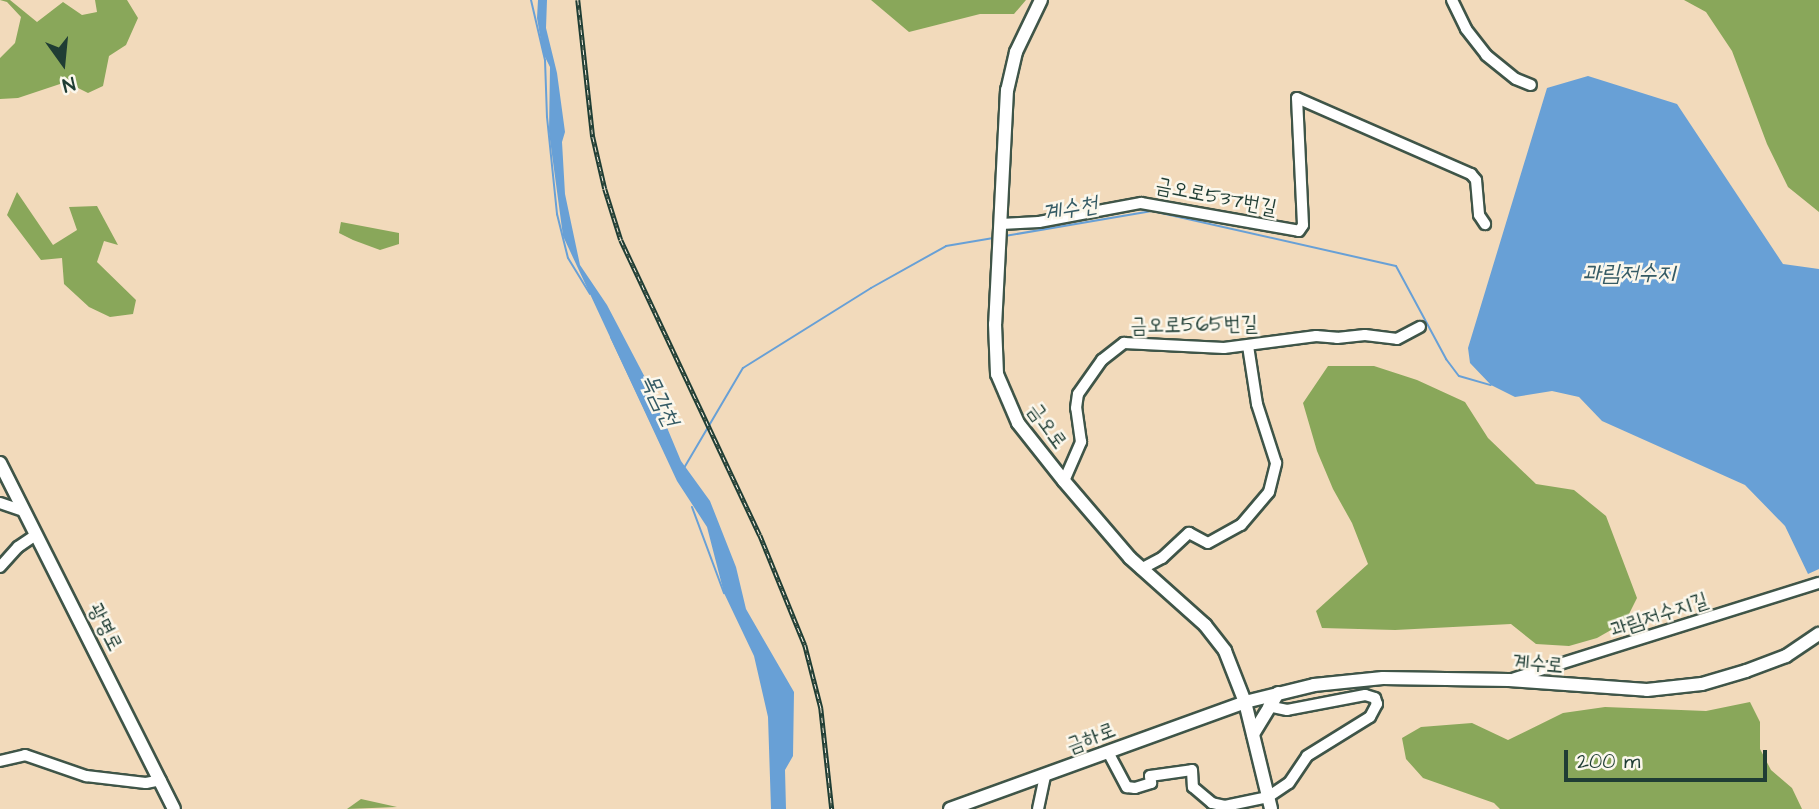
<!DOCTYPE html>
<meta charset="utf-8">
<style>
body{margin:0}
#map{position:relative;width:1819px;height:809px;overflow:hidden;background:#f2dabb;font-family:"Architects Daughter","Poor Story",sans-serif}
div>[style]{position:absolute}
.forest>*{inset:0;background:#89a75a}
.water>*{inset:0;background:#68a0d6}
.stream>*{height:2px;margin:-1px;padding:0 1px;transform-origin:1px;border-radius:1px;background:#68a0d6}
.roads{filter:drop-shadow(2px 0 #3f5548) drop-shadow(-2px 0 #3f5548) drop-shadow(0 2px #3f5548) drop-shadow(0 -2px #3f5548)}
.minor>*{height:10px;margin:-5px;padding:0 5px;transform-origin:5px;border-radius:5px;background:#fff}
.major>*{height:12px;margin:-6px;padding:0 6px;transform-origin:6px;border-radius:6px;background:#fff}
.rail>*{height:4.5px;margin-top:-2.25px;transform-origin:0;background:repeating-linear-gradient(90deg,#fbf7ec 0 5px,#1f3d34 0 10px);box-sizing:border-box;border-block:2px solid #1f3d34}
span{translate:-50% -50%;white-space:nowrap;text-align:center;line-height:1.15;-webkit-text-stroke:5px #fbf7ec;paint-order:stroke}
.street-label{font-size:21px;color:#1f3d34}
.water-label{font-size:23px;color:#355b65;font-style:italic}
.north{position:absolute;left:28px;top:28px;width:70px;height:70px;-webkit-text-stroke:5px #fbf7ec;paint-order:stroke;rotate:165deg;font-size:19px;font-weight:700;line-height:28px;text-align:center;color:#1f3d34}
.north::after{content:'';display:block;margin:auto;width:24px;height:32px;background:#1f3d34;clip-path:polygon(50% 0,100% 100%,50% 72%,0 100%)}
.scale{position:absolute;left:1564px;top:750px;width:203px;height:32px;box-sizing:border-box;border:4px solid #1f3d34;border-top:0;padding-left:9px;font-size:21px;line-height:24px;white-space:nowrap;color:#1f3d34;-webkit-text-stroke:5px #fbf7ec;paint-order:stroke}
</style>
<div id="map">
<div class="forest">
<div style="clip-path:polygon(0 0,10px 0,37px 22px,63px 2px,82px 15px,97px 12px,95px 0,127px 0,138px 18px,126px 45px,109px 56px,103px 86px,88px 93px,66px 82px,18px 98px,0 99px,0 58px,15px 43px,21px 17px,7px 2px)"></div>
<div style="clip-path:polygon(871px 0,1026px 0,1014px 14px,980px 14px,909px 32px)"></div>
<div style="clip-path:polygon(1684px 0,1819px 0,1819px 212px,1788px 187px,1767px 144px,1732px 51px,1706px 12px)"></div>
<div style="clip-path:polygon(17px 192px,53px 245px,77px 230px,69px 207px,97px 206px,118px 245px,104px 241px,97px 262px,136px 300px,133px 314px,110px 317px,89px 307px,64px 284px,62px 258px,41px 260px,7px 215px)"></div>
<div style="clip-path:polygon(341px 222px,399px 233px,399px 244px,380px 250px,353px 240px,339px 233px)"></div>
<div style="clip-path:polygon(1328px 366px,1374px 366px,1417px 380px,1465px 402px,1488px 438px,1536px 484px,1574px 490px,1606px 516px,1637px 598px,1625px 622px,1597px 638px,1569px 646px,1536px 644px,1511px 624px,1395px 630px,1322px 628px,1316px 611px,1368px 564px,1352px 523px,1333px 489px,1317px 451px,1303px 403px)"></div>
<div style="clip-path:polygon(1750px 702px,1760px 722px,1760px 749px,1771px 770px,1792px 788px,1802px 809px,1500px 809px,1494px 803px,1423px 778px,1406px 759px,1402px 738px,1421px 727px,1472px 723px,1508px 740px,1563px 713px,1605px 707px,1706px 711px)"></div>
<div style="clip-path:polygon(361px 799px,397px 807px,347px 809px)"></div>
</div>
<div class="water">
<div style="clip-path:polygon(538px 0,547px 0,546px 28px,557px 73px,565px 132px,562px 142px,565px 194px,580px 265px,607px 305px,650px 387px,681px 461px,710px 501px,736px 567px,746px 609px,794px 692px,793px 756px,785px 770px,786px 809px,771px 809px,768px 717px,754px 656px,724px 593px,707px 527px,677px 481px,563px 236px,549px 132px,550px 67px,543px 53px,537px 18px)"></div>
<div style="clip-path:polygon(1588px 76px,1677px 104px,1783px 264px,1819px 269px,1819px 569px,1808px 574px,1785px 526px,1745px 485px,1602px 421px,1579px 397px,1552px 391px,1515px 397px,1491px 385px,1470px 363px,1468px 348px,1547px 88px)"></div>
</div>
<div class="stream">
<div style="left:531px;top:0;width:62px;rotate:76.9deg"></div>
<div style="left:545px;top:60px;width:57px;rotate:88deg"></div>
<div style="left:547px;top:117px;width:98px;rotate:84.1deg"></div>
<div style="left:557px;top:214px;width:45px;rotate:76deg"></div>
<div style="left:568px;top:258px;width:42px;rotate:58.6deg"></div>
<div style="left:1005px;top:236px;width:149px;rotate:-9.7deg"></div>
<div style="left:1152px;top:211px;width:250px;rotate:12.7deg"></div>
<div style="left:1396px;top:266px;width:106px;rotate:61.7deg"></div>
<div style="left:1446px;top:359px;width:21px;rotate:53deg"></div>
<div style="left:1459px;top:376px;width:33px;rotate:16deg"></div>
<div style="left:611px;top:337px;width:119px;rotate:64.7deg"></div>
<div style="left:684px;top:468px;width:116px;rotate:-59.5deg"></div>
<div style="left:743px;top:368px;width:151px;rotate:-32deg"></div>
<div style="left:871px;top:288px;width:86px;rotate:-29.2deg"></div>
<div style="left:946px;top:246px;width:48px;rotate:-9.7deg"></div>
<div style="left:692px;top:507px;width:92px;rotate:69.6deg"></div>
</div>
<div class="roads">
<div class="minor">
<div style="left:1452px;top:0;width:32px;rotate:64deg"></div>
<div style="left:1466px;top:29px;width:33px;rotate:52deg"></div>
<div style="left:1486px;top:55px;width:38px;rotate:39deg"></div>
<div style="left:1516px;top:79px;width:16px;rotate:22deg"></div>
<div style="left:1001px;top:224px;width:38px;rotate:-3deg"></div>
<div style="left:1039px;top:222px;width:104px;rotate:-10.6deg"></div>
<div style="left:1141px;top:203px;width:160px;rotate:10deg"></div>
<div style="left:1299px;top:231px;width:7px;rotate:-56deg"></div>
<div style="left:1303px;top:225px;width:127px;rotate:-92.7deg"></div>
<div style="left:1297px;top:98px;width:190px;rotate:23.6deg"></div>
<div style="left:1471px;top:174px;width:8px;rotate:50deg"></div>
<div style="left:1476px;top:180px;width:35px;rotate:85deg"></div>
<div style="left:1479px;top:215px;width:11px;rotate:56deg"></div>
<div style="left:1064px;top:481px;width:43px;rotate:-66.4deg"></div>
<div style="left:1081px;top:442px;width:34px;rotate:-98deg"></div>
<div style="left:1076px;top:408px;width:14px;rotate:-82deg"></div>
<div style="left:1078px;top:394px;width:42px;rotate:-54.8deg"></div>
<div style="left:1102px;top:360px;width:28px;rotate:-38deg"></div>
<div style="left:1124px;top:343px;width:100px;rotate:2.9deg"></div>
<div style="left:1224px;top:348px;width:93px;rotate:-7.4deg"></div>
<div style="left:1316px;top:336px;width:21px;rotate:5deg"></div>
<div style="left:1337px;top:338px;width:28px;rotate:-6deg"></div>
<div style="left:1365px;top:335px;width:32px;rotate:7deg"></div>
<div style="left:1397px;top:339px;width:26px;rotate:-28deg"></div>
<div style="left:0;top:503px;width:24px;rotate:19deg"></div>
<div style="left:0;top:567px;width:27px;rotate:-48deg"></div>
<div style="left:18px;top:547px;width:22px;rotate:-34deg"></div>
<div style="left:1141px;top:569px;width:24px;rotate:-28deg"></div>
<div style="left:1162px;top:558px;width:37px;rotate:-43deg"></div>
<div style="left:1189px;top:533px;width:21px;rotate:28deg"></div>
<div style="left:1208px;top:543px;width:38px;rotate:-29deg"></div>
<div style="left:1241px;top:525px;width:43px;rotate:-49.7deg"></div>
<div style="left:1269px;top:492px;width:30px;rotate:-76deg"></div>
<div style="left:1276px;top:463px;width:62px;rotate:-107.9deg"></div>
<div style="left:1257px;top:404px;width:59px;rotate:-98.8deg"></div>
<div style="left:1515px;top:678px;width:318px;rotate:-17.4deg"></div>
<div style="left:1108px;top:752px;width:40px;rotate:62deg"></div>
<div style="left:1127px;top:787px;width:8px;rotate:7deg"></div>
<div style="left:1135px;top:788px;width:17px;rotate:-17deg"></div>
<div style="left:1151px;top:783px;width:7px;rotate:-98deg"></div>
<div style="left:1150px;top:776px;width:42px;rotate:-8.1deg"></div>
<div style="left:1192px;top:770px;width:17px;rotate:87deg"></div>
<div style="left:1193px;top:787px;width:25px;rotate:40deg"></div>
<div style="left:1212px;top:803px;width:13px;rotate:13deg"></div>
<div style="left:1225px;top:806px;width:44px;rotate:-11.8deg"></div>
<div style="left:1268px;top:797px;width:25px;rotate:-34deg"></div>
<div style="left:1289px;top:783px;width:32px;rotate:-56deg"></div>
<div style="left:1307px;top:756px;width:74px;rotate:-31.8deg"></div>
<div style="left:1370px;top:717px;width:15px;rotate:-62deg"></div>
<div style="left:1377px;top:704px;width:6px;rotate:-108deg"></div>
<div style="left:1375px;top:698px;width:10px;rotate:-163deg"></div>
<div style="left:1365px;top:695px;width:79px;rotate:169.1deg"></div>
<div style="left:1287px;top:710px;width:19px;rotate:-168deg"></div>
<div style="left:0;top:761px;width:26px;rotate:-13deg"></div>
<div style="left:25px;top:755px;width:65px;rotate:19deg"></div>
<div style="left:86px;top:776px;width:60px;rotate:6.7deg"></div>
<div style="left:146px;top:783px;width:15px;rotate:-11deg"></div>
<div style="left:1038px;top:809px;width:33px;rotate:-78deg"></div>
</div>
<div class="major">
<div style="left:1041px;top:0;width:58px;rotate:115.7deg"></div>
<div style="left:1016px;top:52px;width:39px;rotate:103deg"></div>
<div style="left:1007px;top:90px;width:234px;rotate:92.9deg"></div>
<div style="left:995px;top:324px;width:50px;rotate:87.7deg"></div>
<div style="left:997px;top:374px;width:53px;rotate:66.8deg"></div>
<div style="left:1018px;top:423px;width:74px;rotate:51.6deg"></div>
<div style="left:1064px;top:481px;width:101px;rotate:49.4deg"></div>
<div style="left:1130px;top:558px;width:101px;rotate:41.8deg"></div>
<div style="left:1205px;top:625px;width:33px;rotate:52deg"></div>
<div style="left:1225px;top:651px;width:55px;rotate:68.6deg"></div>
<div style="left:1245px;top:702px;width:110px;rotate:76.3deg"></div>
<div style="left:0;top:463px;width:387px;rotate:63.3deg"></div>
<div style="left:1253px;top:734px;width:48px;rotate:-58.6deg"></div>
<div style="left:950px;top:809px;width:314px;rotate:-19.9deg"></div>
<div style="left:1245px;top:702px;width:71px;rotate:-13.8deg"></div>
<div style="left:1314px;top:685px;width:69px;rotate:-5.8deg"></div>
<div style="left:1383px;top:678px;width:126px;rotate:0.9deg"></div>
<div style="left:1509px;top:680px;width:138px;rotate:4.1deg"></div>
<div style="left:1647px;top:690px;width:55px;rotate:-6.2deg"></div>
<div style="left:1702px;top:684px;width:46px;rotate:-16.5deg"></div>
<div style="left:1746px;top:671px;width:43px;rotate:-20.6deg"></div>
<div style="left:1786px;top:656px;width:40px;rotate:-34deg"></div>
</div>
</div>
<div class="rail">
<div style="left:578px;top:0;width:138px;rotate:83.8deg"></div>
<div style="left:593px;top:137px;width:53px;rotate:77deg"></div>
<div style="left:605px;top:189px;width:53px;rotate:72.6deg"></div>
<div style="left:621px;top:240px;width:326px;rotate:64.8deg"></div>
<div style="left:760px;top:535px;width:119px;rotate:67.8deg"></div>
<div style="left:805px;top:645px;width:65px;rotate:75.7deg"></div>
<div style="left:821px;top:708px;width:102px;rotate:83.8deg"></div>
</div>
<div class="street-label">
<span style="left:1216px;top:197px;rotate:11deg">금오로537번길</span>
<span style="left:1194px;top:325px;rotate:-1deg">금오로565번길</span>
<span style="left:1047px;top:426px;rotate:54deg">금오로</span>
<span style="left:1659px;top:615px;rotate:-18deg">과림저수지길</span>
<span style="left:105px;top:627px;rotate:63deg">광명로</span>
<span style="left:1538px;top:664px;rotate:5deg">계수로</span>
<span style="left:1091px;top:738px;rotate:-21deg">금하로</span>
</div>
<div class="water-label">
<span style="left:1070px;top:209px;rotate:-10deg">계수천</span>
<span style="left:1629px;top:273px">과림저수지</span>
<span style="left:660px;top:400px;rotate:64deg">목감천</span>
</div>
<div class="north">N</div>
<div class="scale">200 m</div>
</div>
